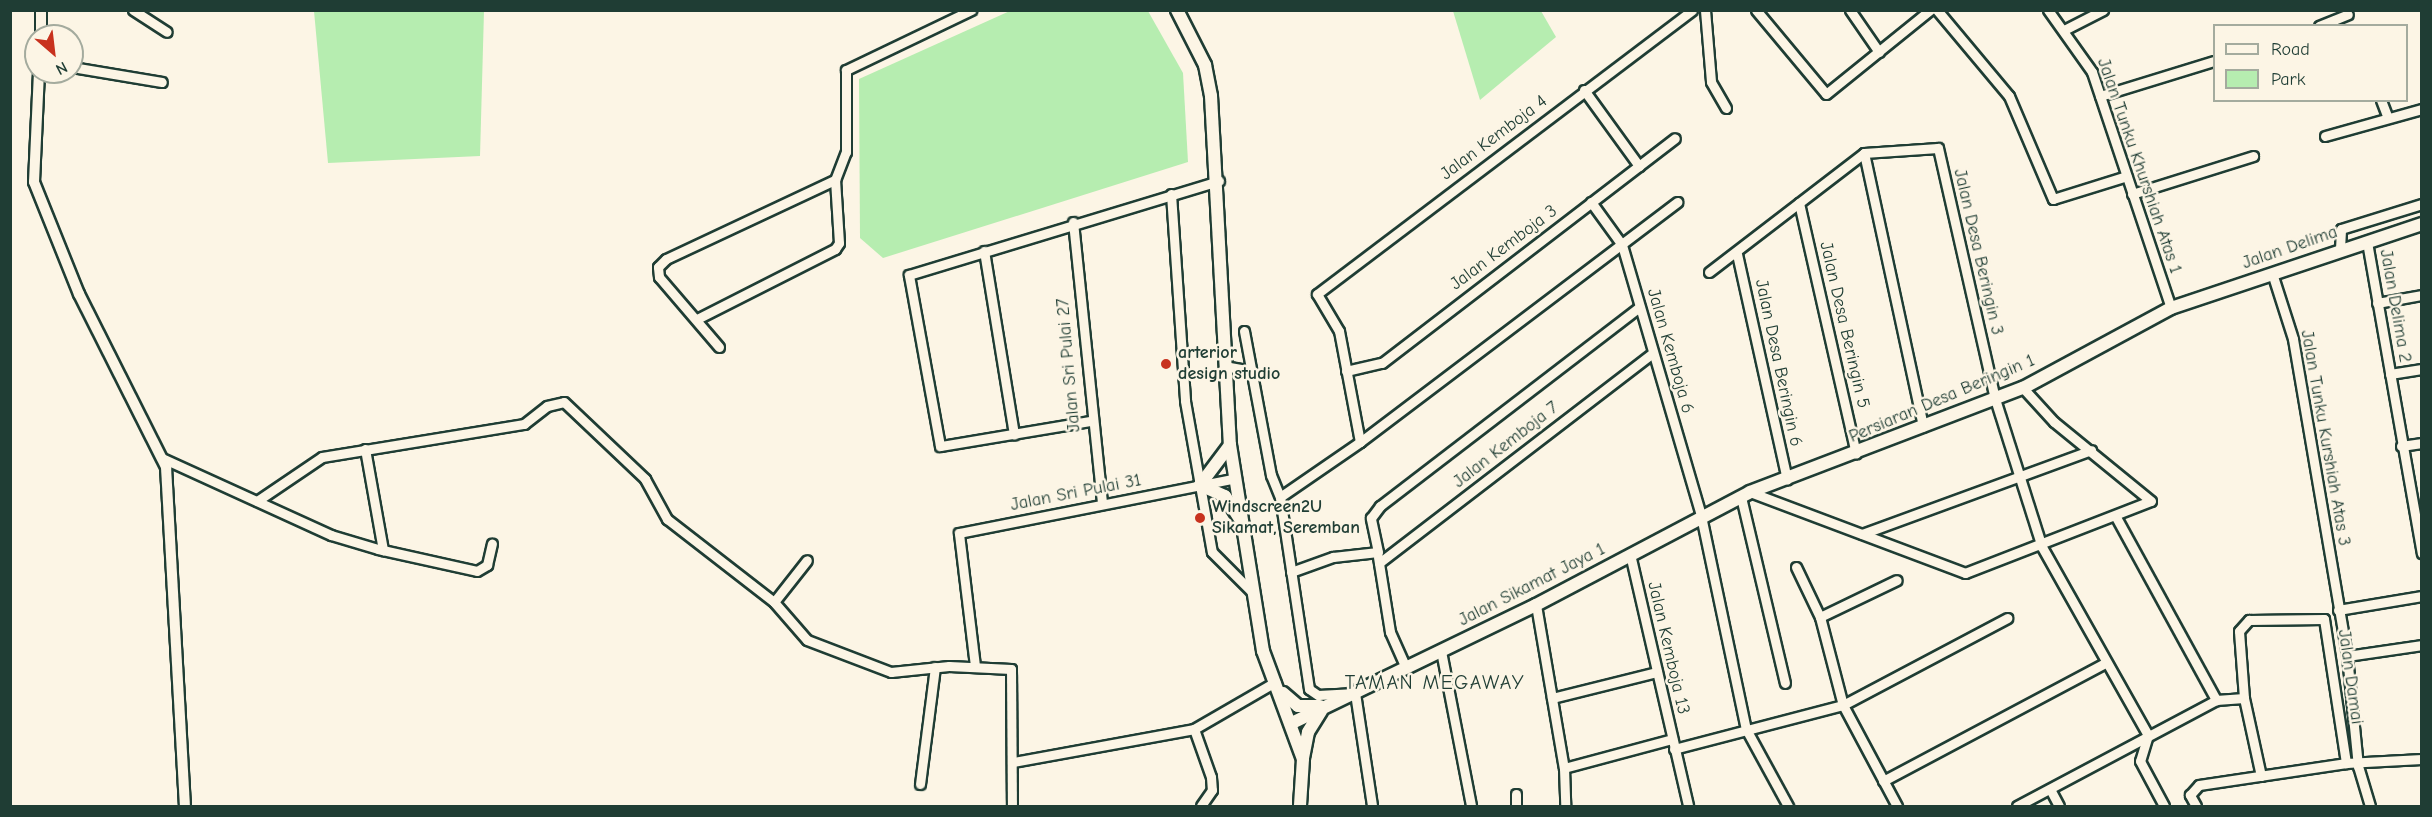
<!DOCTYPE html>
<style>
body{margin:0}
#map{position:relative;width:2432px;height:817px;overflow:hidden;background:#fcf5e5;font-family:"Comic Neue",sans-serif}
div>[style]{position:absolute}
.green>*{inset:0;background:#b6edb0}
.roads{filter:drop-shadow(2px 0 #1f3d34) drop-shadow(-2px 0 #1f3d34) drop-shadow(0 2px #1f3d34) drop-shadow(0 -2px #1f3d34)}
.minor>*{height:9px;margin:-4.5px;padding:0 4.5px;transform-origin:4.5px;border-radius:4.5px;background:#fcf5e5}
.tertiary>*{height:10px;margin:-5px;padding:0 5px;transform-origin:5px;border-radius:5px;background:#fcf5e5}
.secondary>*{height:12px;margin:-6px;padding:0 6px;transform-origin:6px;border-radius:6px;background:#fcf5e5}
.dots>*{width:16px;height:16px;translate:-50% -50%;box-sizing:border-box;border:3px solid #fcf5e5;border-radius:50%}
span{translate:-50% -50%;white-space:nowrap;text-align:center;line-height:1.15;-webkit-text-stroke:5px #fcf5e5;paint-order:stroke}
.street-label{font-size:18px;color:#1f3d34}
.poi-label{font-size:18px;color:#1f3d34;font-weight:700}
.left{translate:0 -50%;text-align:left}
.neighbourhood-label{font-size:20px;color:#1f3d34;letter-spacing:1.5px}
.frame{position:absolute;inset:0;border:12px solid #1f3d34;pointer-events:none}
.legend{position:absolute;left:2213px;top:24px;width:195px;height:78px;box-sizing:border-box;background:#fcf5e5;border:2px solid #a4ab9e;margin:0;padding:8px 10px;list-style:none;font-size:18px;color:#1f3d34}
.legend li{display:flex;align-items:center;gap:12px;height:30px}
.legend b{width:30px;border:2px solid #a4ab9e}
.north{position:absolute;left:24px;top:24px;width:60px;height:60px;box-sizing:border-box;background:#fcf5e5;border:2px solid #a4ab9e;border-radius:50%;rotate:152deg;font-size:16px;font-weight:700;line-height:24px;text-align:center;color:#1f3d34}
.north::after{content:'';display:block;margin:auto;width:21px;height:27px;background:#c8321e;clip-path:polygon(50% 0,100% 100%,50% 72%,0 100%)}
</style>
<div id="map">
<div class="green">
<div style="clip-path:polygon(1012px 10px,1148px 11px,1183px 73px,1188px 162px,883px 258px,860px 238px,859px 79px)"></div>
<div style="clip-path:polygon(314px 11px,484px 11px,480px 156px,328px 163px)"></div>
<div style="clip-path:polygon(1453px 11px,1541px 11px,1556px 37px,1480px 100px)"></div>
</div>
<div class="roads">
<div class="minor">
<div style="left:133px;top:10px;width:40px;rotate:32.9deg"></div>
<div style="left:1705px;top:10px;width:72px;rotate:85.2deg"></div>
<div style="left:1711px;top:82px;width:30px;rotate:60deg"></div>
<div style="left:1756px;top:10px;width:109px;rotate:50.2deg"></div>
<div style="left:1826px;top:94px;width:134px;rotate:-38.9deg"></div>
<div style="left:1850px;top:10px;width:51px;rotate:55.4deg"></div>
<div style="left:1937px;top:10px;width:112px;rotate:50.1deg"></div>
<div style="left:2009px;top:96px;width:112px;rotate:66.9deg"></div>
<div style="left:2053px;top:199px;width:77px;rotate:-17.3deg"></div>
<div style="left:2048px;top:10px;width:76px;rotate:54.6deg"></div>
<div style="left:2092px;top:72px;width:249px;rotate:71.5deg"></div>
<div style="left:2319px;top:26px;width:31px;rotate:-22deg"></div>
<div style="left:2064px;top:30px;width:44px;rotate:-27.1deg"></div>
<div style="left:72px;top:67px;width:91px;rotate:9.5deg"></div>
<div style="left:1584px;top:90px;width:94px;rotate:54.1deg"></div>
<div style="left:2100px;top:96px;width:119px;rotate:-17.1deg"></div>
<div style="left:2381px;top:100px;width:19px;rotate:69deg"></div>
<div style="left:2325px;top:136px;width:101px;rotate:-15.6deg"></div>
<div style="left:1864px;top:153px;width:280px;rotate:77.8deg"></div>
<div style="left:1171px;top:194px;width:207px;rotate:86.1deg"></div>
<div style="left:1185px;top:401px;width:153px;rotate:79.9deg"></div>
<div style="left:1212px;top:552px;width:55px;rotate:45deg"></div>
<div style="left:2132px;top:194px;width:127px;rotate:-17.4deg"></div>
<div style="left:1591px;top:202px;width:53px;rotate:54.2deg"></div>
<div style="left:1622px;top:245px;width:282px;rotate:73.7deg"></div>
<div style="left:1701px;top:516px;width:218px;rotate:78.1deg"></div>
<div style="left:1746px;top:729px;width:88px;rotate:61.4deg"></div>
<div style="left:1799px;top:203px;width:257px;rotate:77.2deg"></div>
<div style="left:1073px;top:222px;width:283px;rotate:84.1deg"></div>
<div style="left:2367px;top:242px;width:316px;rotate:80deg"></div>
<div style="left:2340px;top:249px;width:20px;rotate:-87deg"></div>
<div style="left:2341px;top:229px;width:85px;rotate:-17.2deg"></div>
<div style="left:984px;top:251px;width:186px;rotate:80.7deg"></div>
<div style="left:1737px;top:254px;width:231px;rotate:77.5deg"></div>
<div style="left:1709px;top:272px;width:195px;rotate:-37.5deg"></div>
<div style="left:1864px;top:153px;width:74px;rotate:-3.9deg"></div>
<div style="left:1938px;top:148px;width:257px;rotate:77.2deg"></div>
<div style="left:1995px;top:399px;width:155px;rotate:72.4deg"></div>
<div style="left:2042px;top:547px;width:216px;rotate:60.6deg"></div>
<div style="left:2148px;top:735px;width:27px;rotate:107deg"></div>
<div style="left:2140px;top:761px;width:51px;rotate:61.9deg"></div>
<div style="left:2272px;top:273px;width:69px;rotate:72.3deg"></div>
<div style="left:2293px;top:339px;width:322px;rotate:80.3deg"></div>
<div style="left:2347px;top:656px;width:111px;rotate:84.3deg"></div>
<div style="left:2358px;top:766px;width:42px;rotate:73.3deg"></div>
<div style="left:2377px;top:303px;width:46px;rotate:-10.1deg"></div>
<div style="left:697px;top:319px;width:155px;rotate:-26.9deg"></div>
<div style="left:835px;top:249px;width:7px;rotate:-56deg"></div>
<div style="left:839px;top:243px;width:63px;rotate:-93.6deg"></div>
<div style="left:835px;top:180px;width:30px;rotate:-69deg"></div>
<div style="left:846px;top:152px;width:82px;rotate:-90deg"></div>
<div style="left:846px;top:70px;width:139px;rotate:-25.6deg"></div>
<div style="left:1244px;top:331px;width:147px;rotate:79.4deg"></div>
<div style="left:1271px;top:475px;width:24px;rotate:68deg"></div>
<div style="left:1280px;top:497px;width:194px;rotate:81.4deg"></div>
<div style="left:1309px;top:689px;width:11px;rotate:34deg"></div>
<div style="left:1318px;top:695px;width:37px;rotate:-3deg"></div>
<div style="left:1355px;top:693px;width:114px;rotate:81.4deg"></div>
<div style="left:719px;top:347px;width:92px;rotate:-130.6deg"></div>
<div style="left:659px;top:277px;width:10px;rotate:-96deg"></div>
<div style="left:658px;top:267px;width:11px;rotate:-45deg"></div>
<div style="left:666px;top:259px;width:187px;rotate:-25.1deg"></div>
<div style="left:1224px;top:366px;width:27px;rotate:10deg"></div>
<div style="left:1346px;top:371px;width:37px;rotate:-13deg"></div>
<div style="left:1382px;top:363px;width:369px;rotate:-37.5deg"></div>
<div style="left:2390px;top:374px;width:32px;rotate:-9deg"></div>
<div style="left:1090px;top:421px;width:152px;rotate:170.5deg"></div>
<div style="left:940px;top:446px;width:174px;rotate:-100.3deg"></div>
<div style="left:909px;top:275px;width:324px;rotate:-16.9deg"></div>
<div style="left:1360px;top:442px;width:398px;rotate:-37.1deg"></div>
<div style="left:2401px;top:446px;width:21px;rotate:-8deg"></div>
<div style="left:365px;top:449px;width:103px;rotate:79.9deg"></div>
<div style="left:162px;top:458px;width:186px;rotate:24.5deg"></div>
<div style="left:331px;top:535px;width:49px;rotate:16.6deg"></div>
<div style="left:378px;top:549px;width:101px;rotate:12.5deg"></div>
<div style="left:477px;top:571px;width:12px;rotate:-31deg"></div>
<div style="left:487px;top:565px;width:22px;rotate:-77deg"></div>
<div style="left:1750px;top:492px;width:230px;rotate:20.6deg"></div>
<div style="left:1965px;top:573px;width:199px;rotate:-21.2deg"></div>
<div style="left:2151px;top:501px;width:125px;rotate:-140.8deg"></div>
<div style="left:2054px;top:422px;width:46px;rotate:-132.4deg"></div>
<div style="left:1280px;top:497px;width:97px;rotate:-34.5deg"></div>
<div style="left:1360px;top:442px;width:113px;rotate:-100.7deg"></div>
<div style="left:1339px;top:331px;width:43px;rotate:-120.7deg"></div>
<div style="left:1317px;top:294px;width:470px;rotate:-37.1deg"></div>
<div style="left:1741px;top:497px;width:191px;rotate:76.7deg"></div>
<div style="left:257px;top:501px;width:78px;rotate:-34.1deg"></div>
<div style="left:322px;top:457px;width:205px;rotate:-9.3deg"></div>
<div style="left:524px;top:424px;width:29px;rotate:-38deg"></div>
<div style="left:547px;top:406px;width:17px;rotate:-13deg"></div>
<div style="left:564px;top:402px;width:112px;rotate:43.5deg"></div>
<div style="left:645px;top:479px;width:46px;rotate:61.2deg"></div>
<div style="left:667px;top:519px;width:135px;rotate:37.8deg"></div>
<div style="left:774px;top:602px;width:50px;rotate:49deg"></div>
<div style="left:807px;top:640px;width:90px;rotate:20.9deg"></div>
<div style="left:891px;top:672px;width:58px;rotate:-5.9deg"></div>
<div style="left:949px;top:666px;width:62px;rotate:2.8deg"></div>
<div style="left:1011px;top:669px;width:137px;rotate:89.6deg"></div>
<div style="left:2116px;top:517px;width:209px;rotate:61.3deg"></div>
<div style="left:1862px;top:534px;width:244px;rotate:-20.1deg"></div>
<div style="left:1630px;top:554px;width:259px;rotate:77deg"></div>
<div style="left:1378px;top:557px;width:76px;rotate:80.9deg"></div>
<div style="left:1390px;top:632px;width:39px;rotate:66deg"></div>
<div style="left:1379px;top:563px;width:345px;rotate:-37.5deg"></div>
<div style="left:1796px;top:567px;width:55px;rotate:64.4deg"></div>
<div style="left:1820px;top:617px;width:91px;rotate:75.4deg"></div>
<div style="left:1843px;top:705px;width:115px;rotate:61.9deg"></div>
<div style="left:1291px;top:572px;width:45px;rotate:-19.7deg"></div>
<div style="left:1333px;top:557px;width:45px;rotate:-6.3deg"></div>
<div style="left:1378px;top:552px;width:35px;rotate:-102deg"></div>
<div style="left:1371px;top:518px;width:15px;rotate:-53deg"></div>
<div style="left:1380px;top:506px;width:327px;rotate:-37.5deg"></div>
<div style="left:774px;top:602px;width:53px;rotate:-51.8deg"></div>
<div style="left:1536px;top:605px;width:165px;rotate:80.3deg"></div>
<div style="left:1564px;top:768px;width:38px;rotate:88deg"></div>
<div style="left:2338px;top:610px;width:85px;rotate:-9.5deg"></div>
<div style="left:1820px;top:617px;width:85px;rotate:-25.7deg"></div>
<div style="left:1441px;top:651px;width:158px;rotate:79deg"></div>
<div style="left:2347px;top:656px;width:76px;rotate:-8.3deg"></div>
<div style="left:975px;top:666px;width:134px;rotate:-96.9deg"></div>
<div style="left:959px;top:533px;width:282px;rotate:-11.2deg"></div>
<div style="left:1552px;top:698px;width:108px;rotate:-13.9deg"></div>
<div style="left:1194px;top:729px;width:51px;rotate:70.5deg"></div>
<div style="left:1211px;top:777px;width:13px;rotate:86deg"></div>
<div style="left:1212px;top:790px;width:19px;rotate:125deg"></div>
<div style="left:1674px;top:749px;width:175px;rotate:-14.6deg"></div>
<div style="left:1843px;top:705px;width:186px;rotate:-27.9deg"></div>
<div style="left:1013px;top:762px;width:184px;rotate:-10.3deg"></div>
<div style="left:1194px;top:729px;width:94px;rotate:-30.1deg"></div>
<div style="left:1564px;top:768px;width:112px;rotate:-15deg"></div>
<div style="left:2261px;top:776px;width:80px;rotate:-102.3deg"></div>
<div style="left:2244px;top:698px;width:67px;rotate:-94.3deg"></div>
<div style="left:2239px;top:631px;width:15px;rotate:-48deg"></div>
<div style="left:2249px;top:620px;width:75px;rotate:-0.8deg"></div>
<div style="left:2324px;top:619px;width:146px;rotate:81.3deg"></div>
<div style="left:1883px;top:781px;width:251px;rotate:-28deg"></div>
<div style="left:920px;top:784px;width:118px;rotate:-82.7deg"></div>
<div style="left:2050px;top:789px;width:19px;rotate:62deg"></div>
<div style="left:1516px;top:794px;width:12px;rotate:90deg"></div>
<div style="left:2017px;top:806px;width:225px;rotate:-28deg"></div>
<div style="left:2216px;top:700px;width:28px;rotate:-4deg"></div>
<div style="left:2196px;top:806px;width:13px;rotate:-119deg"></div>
<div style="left:2190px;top:795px;width:13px;rotate:-48deg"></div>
<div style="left:2199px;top:785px;width:149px;rotate:-8.5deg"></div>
<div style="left:2346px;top:763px;width:76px;rotate:-3deg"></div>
</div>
<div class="tertiary">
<div style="left:41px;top:36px;width:26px;rotate:-90deg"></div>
<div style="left:39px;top:72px;width:110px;rotate:92.6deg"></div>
<div style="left:34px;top:182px;width:121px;rotate:68.1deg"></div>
<div style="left:79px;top:294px;width:194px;rotate:63.3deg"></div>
<div style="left:166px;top:467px;width:340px;rotate:86.8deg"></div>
</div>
<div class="secondary">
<div style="left:1177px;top:10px;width:62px;rotate:63deg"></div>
<div style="left:1205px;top:65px;width:32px;rotate:79deg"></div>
<div style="left:1211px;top:96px;width:350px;rotate:86.9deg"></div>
<div style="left:1230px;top:445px;width:209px;rotate:80.9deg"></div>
<div style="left:1263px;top:651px;width:115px;rotate:69.7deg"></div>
<div style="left:1303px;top:759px;width:47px;rotate:93.7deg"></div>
<div style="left:1230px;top:445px;width:50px;rotate:126.9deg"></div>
<div style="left:1200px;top:485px;width:27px;rotate:24deg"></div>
<div style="left:1225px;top:496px;width:30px;rotate:57deg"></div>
<div style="left:1283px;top:693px;width:20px;rotate:41deg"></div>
<div style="left:1298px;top:706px;width:22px"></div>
<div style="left:1294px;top:722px;width:269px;rotate:-25.8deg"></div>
<div style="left:1536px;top:605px;width:242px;rotate:-27.8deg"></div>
<div style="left:1750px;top:492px;width:292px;rotate:-20.9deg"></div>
<div style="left:2023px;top:388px;width:168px;rotate:-28.4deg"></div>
<div style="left:2171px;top:308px;width:265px;rotate:-18.5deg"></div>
<div style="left:1303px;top:758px;width:26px;rotate:-79deg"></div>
<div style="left:1308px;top:732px;width:25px;rotate:-58deg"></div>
</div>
</div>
<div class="dots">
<div style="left:1166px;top:364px;background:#c8321e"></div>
<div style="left:1200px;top:518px;background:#c8321e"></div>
</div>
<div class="street-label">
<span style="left:1494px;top:138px;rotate:-37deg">Jalan Kemboja 4</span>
<span style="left:2139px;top:166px;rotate:71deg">Jalan Tunku Khurshiah Atas 1</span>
<span style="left:1504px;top:248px;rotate:-37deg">Jalan Kemboja 3</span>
<span style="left:2290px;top:248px;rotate:-19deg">Jalan Delima</span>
<span style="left:1978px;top:252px;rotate:77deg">Jalan Desa Beringin 3</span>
<span style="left:2395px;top:306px;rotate:80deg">Jalan Delima 2</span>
<span style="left:1844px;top:325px;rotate:77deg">Jalan Desa Beringin 5</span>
<span style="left:1670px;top:351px;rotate:74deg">Jalan Kemboja 6</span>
<span style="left:1778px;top:363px;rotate:78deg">Jalan Desa Beringin 6</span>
<span style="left:1069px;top:365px;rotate:-95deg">Jalan Sri Pulai 27</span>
<span style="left:1942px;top:399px;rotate:-23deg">Persiaran Desa Beringin 1</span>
<span style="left:2325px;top:438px;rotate:80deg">Jalan Tunku Kurshiah Atas 3</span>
<span style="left:1506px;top:445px;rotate:-38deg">Jalan Kemboja 7</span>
<span style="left:1076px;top:493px;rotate:-11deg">Jalan Sri Pulai 31</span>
<span style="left:1532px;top:585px;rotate:-27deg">Jalan Sikamat Jaya 1</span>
<span style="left:1668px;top:648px;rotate:77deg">Jalan Kemboja 13</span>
<span style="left:2350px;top:677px;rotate:82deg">Jalan Damai</span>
</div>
<div class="poi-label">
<span class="left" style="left:1178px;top:364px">arterior<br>design studio</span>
<span class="left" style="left:1212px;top:518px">Windscreen2U<br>Sikamat, Seremban</span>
</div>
<div class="neighbourhood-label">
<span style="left:1435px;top:682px">TAMAN MEGAWAY</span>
</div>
<div class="frame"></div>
<ul class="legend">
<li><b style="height:8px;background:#fcf5e5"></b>Road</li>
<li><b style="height:16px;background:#b6edb0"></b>Park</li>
</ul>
<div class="north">N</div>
</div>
